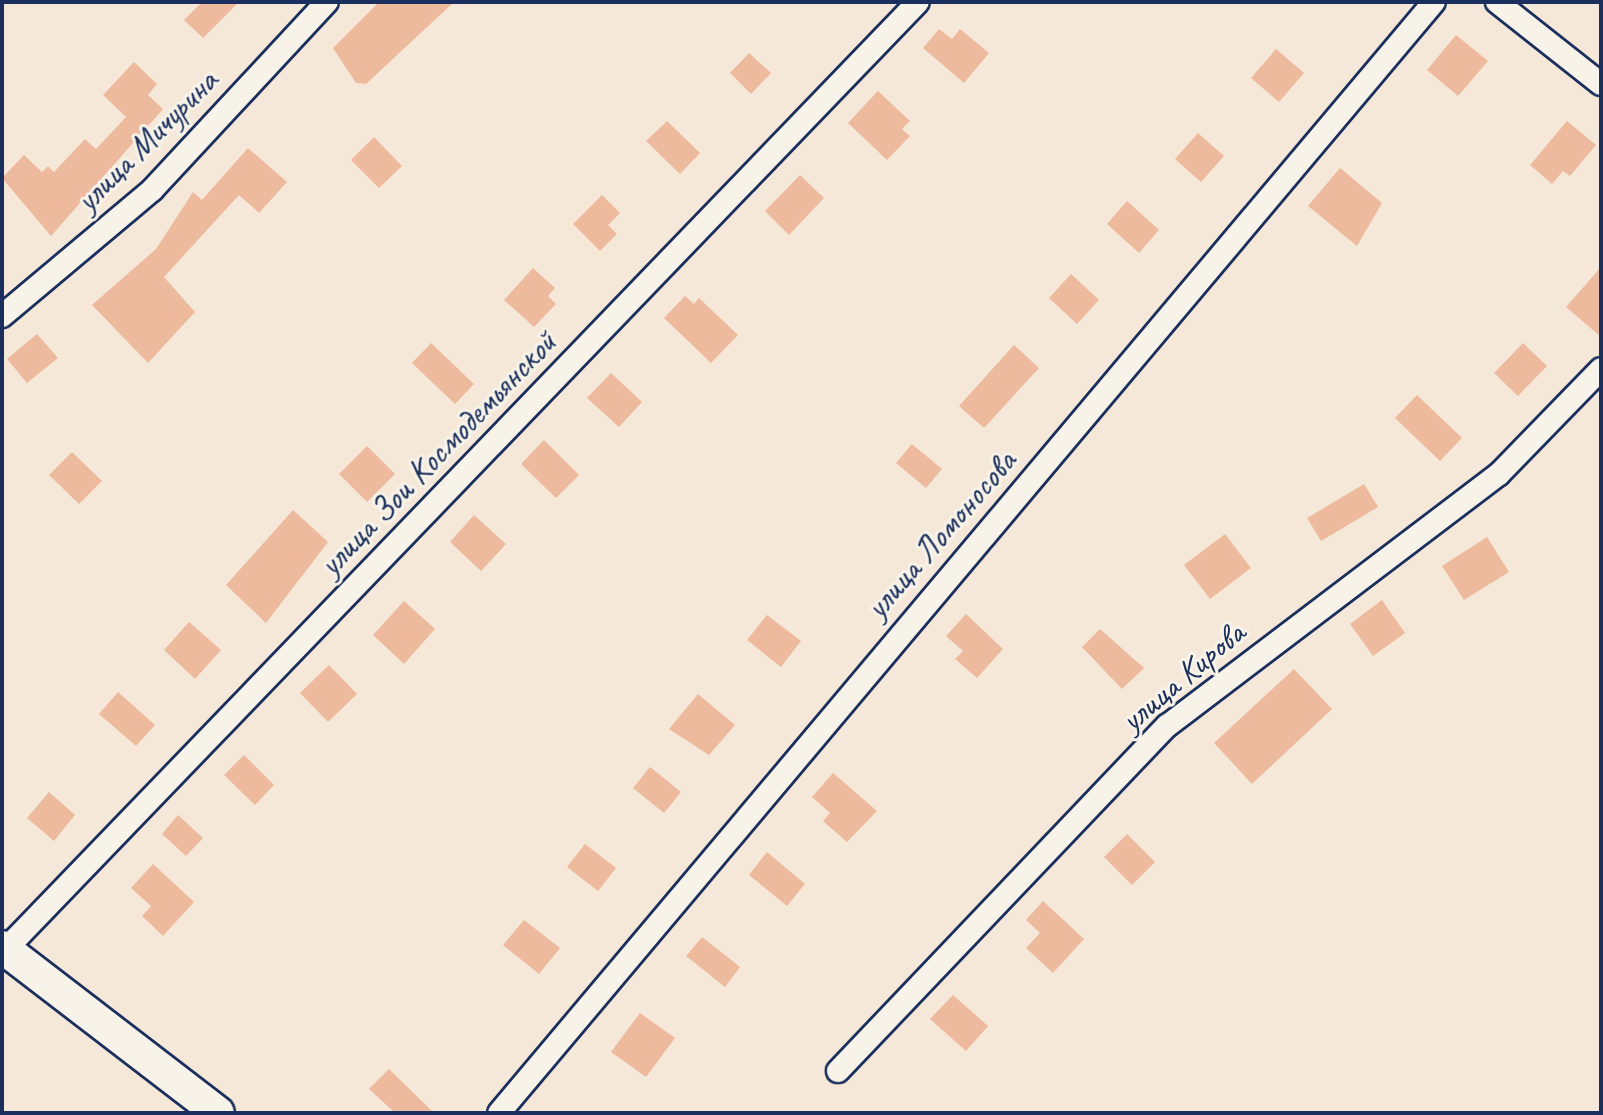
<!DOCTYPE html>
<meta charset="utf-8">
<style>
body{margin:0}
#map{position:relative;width:1603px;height:1115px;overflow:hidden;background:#f5e8d9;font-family:Caveat,sans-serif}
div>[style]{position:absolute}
.building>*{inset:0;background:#edba9e}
.roads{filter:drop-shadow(2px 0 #1b2f5e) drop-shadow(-2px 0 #1b2f5e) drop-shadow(0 2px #1b2f5e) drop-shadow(0 -2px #1b2f5e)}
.street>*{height:22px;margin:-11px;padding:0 11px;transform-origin:11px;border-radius:11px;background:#f7f3e8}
.secondary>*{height:32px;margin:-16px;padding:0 16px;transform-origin:16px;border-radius:16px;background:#f7f3e8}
span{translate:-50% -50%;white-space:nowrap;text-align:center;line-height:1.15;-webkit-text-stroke:6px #f7f3e8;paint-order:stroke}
.street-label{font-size:34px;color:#1b2f5e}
.frame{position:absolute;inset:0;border:4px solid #1b2f5e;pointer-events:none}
</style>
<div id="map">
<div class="building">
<div style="clip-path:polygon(202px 2px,239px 2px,203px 38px,184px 20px)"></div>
<div style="clip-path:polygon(379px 2px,454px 2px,366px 84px,356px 83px,333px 48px)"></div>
<div style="clip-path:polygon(939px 29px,952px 39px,960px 29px,989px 53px,964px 83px,923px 48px)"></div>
<div style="clip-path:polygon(1456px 35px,1488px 61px,1458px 96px,1427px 70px)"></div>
<div style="clip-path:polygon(1276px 49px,1304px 73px,1279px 102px,1251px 78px)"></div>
<div style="clip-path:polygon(749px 53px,771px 73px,751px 94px,730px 73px)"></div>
<div style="clip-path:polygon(134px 62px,157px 84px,148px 95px,163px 109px,51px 236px,2px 178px,24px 155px,42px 172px,48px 166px,54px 172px,85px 139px,96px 149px,126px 117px,103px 95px)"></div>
<div style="clip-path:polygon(878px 91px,910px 121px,902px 129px,910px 136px,887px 160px,848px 123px)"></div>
<div style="clip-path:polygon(667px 121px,700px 153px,680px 174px,646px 141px)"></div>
<div style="clip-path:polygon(1567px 121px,1596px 145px,1570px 176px,1563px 171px,1552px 184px,1530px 165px)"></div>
<div style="clip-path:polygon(1198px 133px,1224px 156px,1201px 182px,1175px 159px)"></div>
<div style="clip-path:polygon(374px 137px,402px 166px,379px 188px,351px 160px)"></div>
<div style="clip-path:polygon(248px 148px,287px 182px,259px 213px,239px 195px,164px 277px,195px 312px,148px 363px,92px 305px,156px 249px,193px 192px,202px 200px)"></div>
<div style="clip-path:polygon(1340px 168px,1382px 203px,1357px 246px,1308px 206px)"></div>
<div style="clip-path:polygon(800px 175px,824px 198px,789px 235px,765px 211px)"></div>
<div style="clip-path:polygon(602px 195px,620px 213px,608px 225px,617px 234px,600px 251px,573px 224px)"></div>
<div style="clip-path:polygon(1127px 201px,1159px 230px,1139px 253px,1107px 224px)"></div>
<div style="clip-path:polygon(1601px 267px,1601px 337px,1566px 307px)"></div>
<div style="clip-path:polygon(533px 268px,555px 288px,548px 296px,556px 304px,534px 327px,504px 300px)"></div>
<div style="clip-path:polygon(1071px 274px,1099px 300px,1077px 324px,1049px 298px)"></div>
<div style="clip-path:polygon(685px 296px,694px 304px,699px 298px,738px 335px,711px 363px,664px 318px)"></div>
<div style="clip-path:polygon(37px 334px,58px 358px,27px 383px,7px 359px)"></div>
<div style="clip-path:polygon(431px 343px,474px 384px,455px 404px,412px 363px)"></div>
<div style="clip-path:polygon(1523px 343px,1547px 366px,1518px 396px,1494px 373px)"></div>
<div style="clip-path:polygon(1014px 345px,1039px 368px,984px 428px,959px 406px)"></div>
<div style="clip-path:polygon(611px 373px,642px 402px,619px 427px,587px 398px)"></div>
<div style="clip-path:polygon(1417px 395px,1462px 438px,1440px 461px,1395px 418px)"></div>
<div style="clip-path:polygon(544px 440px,579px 475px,556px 498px,521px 464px)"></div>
<div style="clip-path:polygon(912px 444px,942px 469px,926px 488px,896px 463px)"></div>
<div style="clip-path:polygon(367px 446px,395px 474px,367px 502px,339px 474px)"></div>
<div style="clip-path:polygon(72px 452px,102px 481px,79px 504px,49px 475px)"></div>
<div style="clip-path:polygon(1364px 484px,1378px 507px,1321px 541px,1307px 518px)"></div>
<div style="clip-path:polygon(293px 510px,328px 542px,266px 623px,226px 585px)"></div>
<div style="clip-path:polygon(474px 515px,506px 544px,481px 571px,450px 542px)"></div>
<div style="clip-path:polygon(1225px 534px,1251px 568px,1210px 599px,1184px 565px)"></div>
<div style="clip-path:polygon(1487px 537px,1509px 572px,1464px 600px,1442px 566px)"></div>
<div style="clip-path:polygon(1382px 600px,1405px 633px,1373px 656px,1350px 624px)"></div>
<div style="clip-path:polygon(404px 601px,435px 629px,404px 664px,373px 635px)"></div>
<div style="clip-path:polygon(966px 614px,1003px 649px,977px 678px,955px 659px,963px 651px,946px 636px)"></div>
<div style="clip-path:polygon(767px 615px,801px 641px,781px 667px,747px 640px)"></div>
<div style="clip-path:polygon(189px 622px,221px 650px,195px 679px,164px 650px)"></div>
<div style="clip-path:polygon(1100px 629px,1144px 668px,1122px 689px,1082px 647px)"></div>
<div style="clip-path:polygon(329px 665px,357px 694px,328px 722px,300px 693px)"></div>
<div style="clip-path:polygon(1294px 669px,1332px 709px,1252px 784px,1214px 743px)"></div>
<div style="clip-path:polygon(118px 692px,155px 725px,136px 746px,99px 714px)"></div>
<div style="clip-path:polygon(698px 694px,735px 725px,709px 755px,669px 729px)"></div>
<div style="clip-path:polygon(244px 755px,274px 785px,255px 805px,224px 775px)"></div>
<div style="clip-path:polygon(650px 767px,681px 792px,664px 813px,633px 788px)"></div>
<div style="clip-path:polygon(833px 773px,877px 811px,847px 842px,823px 821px,830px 813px,812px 797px)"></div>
<div style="clip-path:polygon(49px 792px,75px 815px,54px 841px,27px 818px)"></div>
<div style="clip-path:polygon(178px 815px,203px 838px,186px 856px,162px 834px)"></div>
<div style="clip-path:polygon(1127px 834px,1155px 862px,1132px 885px,1104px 857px)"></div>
<div style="clip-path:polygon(585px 844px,616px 868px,598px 891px,567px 867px)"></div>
<div style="clip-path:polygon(767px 852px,805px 884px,787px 906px,749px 875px)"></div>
<div style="clip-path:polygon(153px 864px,194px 902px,163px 936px,142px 916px,151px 906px,131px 888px)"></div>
<div style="clip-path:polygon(1043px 901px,1084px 939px,1053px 973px,1026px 948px,1040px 933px,1026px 920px)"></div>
<div style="clip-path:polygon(524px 920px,560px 948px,539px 974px,503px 945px)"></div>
<div style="clip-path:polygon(702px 937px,740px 967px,725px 987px,686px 956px)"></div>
<div style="clip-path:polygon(953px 995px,988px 1026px,966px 1051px,930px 1019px)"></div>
<div style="clip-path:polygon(640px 1013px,675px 1038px,646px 1077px,611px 1052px)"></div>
<div style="clip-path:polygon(389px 1069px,434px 1113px,395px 1113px,369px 1089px)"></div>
</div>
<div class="roads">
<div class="street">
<div style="left:1497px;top:2px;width:132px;rotate:38.3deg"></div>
<div style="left:2px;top:316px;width:196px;rotate:-40deg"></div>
<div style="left:152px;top:190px;width:257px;rotate:-47.1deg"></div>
<div style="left:5px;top:950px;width:1316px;rotate:-46.08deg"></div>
<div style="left:838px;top:1071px;width:477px;rotate:-46.4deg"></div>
<div style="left:1167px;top:726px;width:417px;rotate:-37.2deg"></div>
<div style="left:1499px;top:474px;width:146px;rotate:-45.8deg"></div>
<div style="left:499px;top:1113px;width:1452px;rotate:-49.92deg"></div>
</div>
<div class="secondary">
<div style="left:2px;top:947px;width:272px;rotate:37.5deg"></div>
</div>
</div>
<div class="street-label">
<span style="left:146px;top:140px;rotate:-45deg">улица Мичурина</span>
<span style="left:437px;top:453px;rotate:-46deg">улица Зои Космодемьянской</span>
<span style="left:940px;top:534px;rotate:-49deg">улица Ломоносова</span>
<span style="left:1182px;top:676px;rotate:-40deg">улица Кирова</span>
</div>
<div class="frame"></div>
</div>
